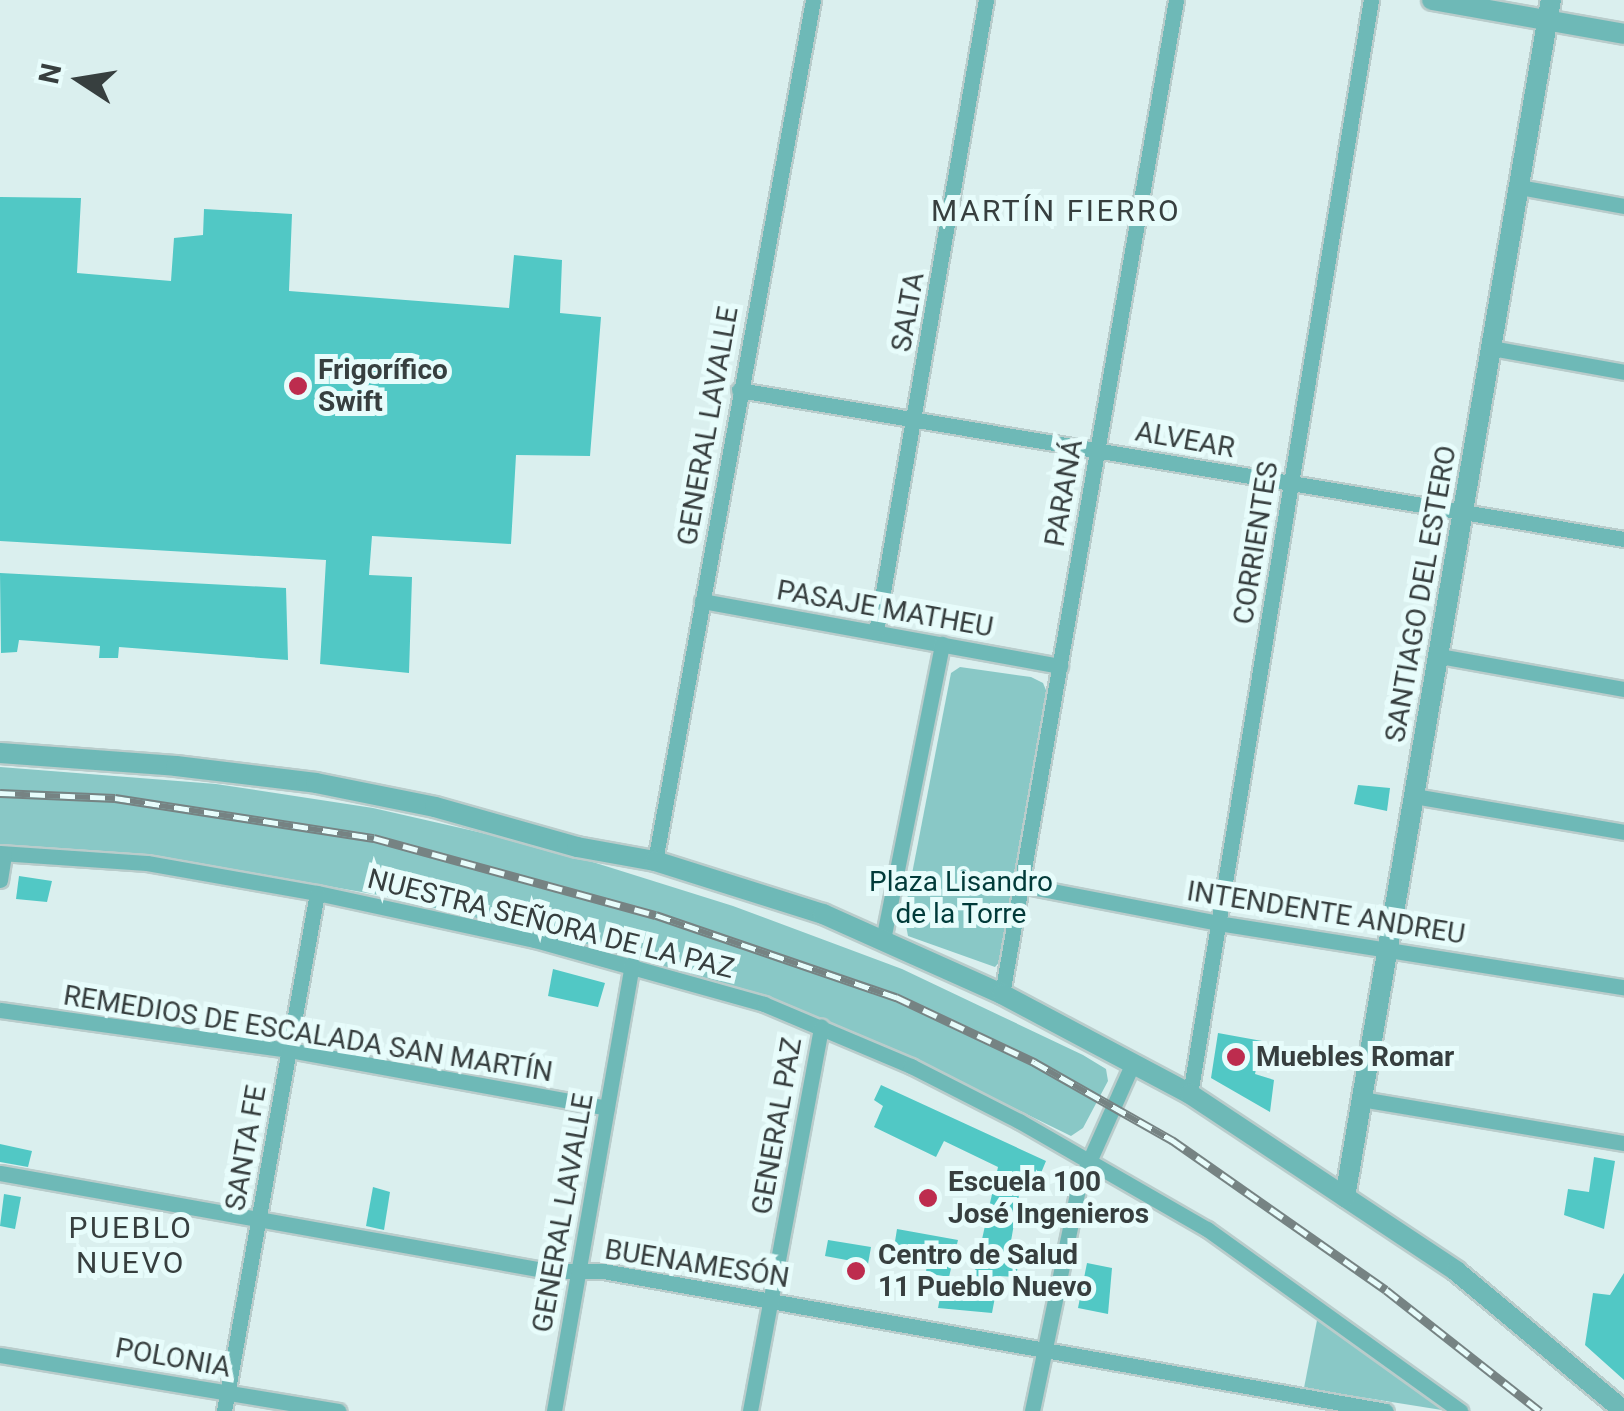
<!DOCTYPE html>
<meta charset="utf-8">
<style>
body{margin:0}
#map{position:relative;width:1624px;height:1411px;overflow:hidden;background:#daefee;font-family:Roboto,sans-serif}
div>[style]{position:absolute}
.green>*{inset:0;background:#89c8c6}
.building>*{inset:0;background:#51c8c5}
.roads{filter:drop-shadow(2px 0 #b9cccb) drop-shadow(-2px 0 #b9cccb) drop-shadow(0 2px #b9cccb) drop-shadow(0 -2px #b9cccb)}
.minor>*{height:15px;margin:-7.5px;padding:0 7.5px;transform-origin:7.5px;border-radius:7.5px;background:#6eb9b7}
.tertiary>*{height:20px;margin:-10px;padding:0 10px;transform-origin:10px;border-radius:10px;background:#6eb9b7}
.rail>*{height:9px;margin-top:-4.5px;transform-origin:0;background:repeating-linear-gradient(90deg,#e7fcfb 0 15px,#768383 0 30px);box-sizing:border-box;border-block:2px solid #768383}
.dots>*{width:28px;height:28px;translate:-50% -50%;box-sizing:border-box;border:5px solid #e7fcfb;border-radius:50%}
span{translate:-50% -50%;white-space:nowrap;text-align:center;line-height:1.15;-webkit-text-stroke:10px #e7fcfb;paint-order:stroke}
.street-label{font-size:28px;color:#373f3f}
.poi-label{font-size:28px;color:#373f3f;font-weight:700}
.left{translate:0 -50%;text-align:left}
.park-label{font-size:28px;color:#003a39}
.neighbourhood-label{font-size:30px;color:#373f3f;letter-spacing:2.5px}
.north{position:absolute;left:30px;top:30px;width:100px;height:100px;-webkit-text-stroke:8px #e7fcfb;paint-order:stroke;rotate:282deg;font-size:28px;font-weight:700;line-height:40px;text-align:center;color:#373f3f}
.north::after{content:'';display:block;margin:auto;width:35px;height:45px;background:#373f3f;clip-path:polygon(50% 0,100% 100%,50% 72%,0 100%)}
</style>
<div id="map">
<div class="green">
<div style="clip-path:polygon(960px 667px,1031px 677px,1043px 683px,1048px 695px,1003px 958px,995px 967px,908px 936px,904px 915px,951px 673px)"></div>
<div style="clip-path:polygon(0 767px,216px 784px,373px 808px,548px 848px,733px 906px,902px 969px,1083px 1055px,1106px 1069px,1108px 1081px,1083px 1128px,1071px 1136px,887px 1046px,757px 993px,589px 945px,384px 896px,214px 866px,0 845px)"></div>
<div style="clip-path:polygon(1319px 1310px,1448px 1411px,1304px 1388px)"></div>
</div>
<div class="building">
<div style="clip-path:polygon(0 197px,81px 198px,77px 273px,171px 281px,174px 238px,203px 235px,204px 209px,292px 214px,289px 291px,509px 308px,514px 255px,562px 260px,560px 313px,601px 317px,590px 456px,516px 455px,511px 544px,372px 536px,369px 575px,412px 577px,409px 673px,320px 664px,326px 560px,0 541px)"></div>
<div style="clip-path:polygon(0 573px,286px 588px,288px 660px,119px 647px,118px 658px,99px 658px,100px 646px,19px 640px,17px 652px,1px 653px)"></div>
<div style="clip-path:polygon(1358px 785px,1390px 788px,1387px 811px,1354px 804px)"></div>
<div style="clip-path:polygon(19px 876px,52px 881px,47px 902px,16px 899px)"></div>
<div style="clip-path:polygon(553px 969px,605px 983px,598px 1007px,548px 996px)"></div>
<div style="clip-path:polygon(1218px 1033px,1262px 1041px,1255px 1074px,1274px 1080px,1270px 1112px,1211px 1078px)"></div>
<div style="clip-path:polygon(881px 1085px,1046px 1161px,1036px 1185px,1022px 1178px,1011px 1241px,1022px 1242px,1016px 1277px,999px 1276px,992px 1313px,938px 1308px,941px 1292px,969px 1298px,998px 1167px,944px 1141px,936px 1157px,874px 1127px,883px 1106px,874px 1100px)"></div>
<div style="clip-path:polygon(0 1144px,32px 1151px,28px 1167px,0 1162px)"></div>
<div style="clip-path:polygon(1594px 1157px,1615px 1161px,1604px 1229px,1564px 1215px,1568px 1189px,1589px 1192px)"></div>
<div style="clip-path:polygon(373px 1187px,390px 1192px,384px 1230px,366px 1226px)"></div>
<div style="clip-path:polygon(4px 1194px,21px 1197px,15px 1229px,0 1226px)"></div>
<div style="clip-path:polygon(897px 1229px,958px 1240px,949px 1277px,926px 1273px,927px 1261px,893px 1254px)"></div>
<div style="clip-path:polygon(828px 1240px,871px 1247px,868px 1264px,825px 1256px)"></div>
<div style="clip-path:polygon(1087px 1263px,1112px 1268px,1108px 1314px,1078px 1308px)"></div>
<div style="clip-path:polygon(1624px 1273px,1624px 1380px,1585px 1345px,1593px 1293px,1610px 1295px)"></div>
</div>
<div class="roads">
<div class="minor">
<div style="left:1519px;top:187px;width:107px;rotate:10.3deg"></div>
<div style="left:1491px;top:348px;width:135px;rotate:10.2deg"></div>
<div style="left:739px;top:390px;width:897px;rotate:9.56deg"></div>
<div style="left:702px;top:601px;width:364px;rotate:10.3deg"></div>
<div style="left:876px;top:632px;width:642px;rotate:-80.13deg"></div>
<div style="left:1439px;top:656px;width:188px;rotate:10.1deg"></div>
<div style="left:1414px;top:796px;width:213px;rotate:9.7deg"></div>
<div style="left:0;top:853px;width:147px;rotate:3.9deg"></div>
<div style="left:147px;top:863px;width:173px;rotate:10deg"></div>
<div style="left:317px;top:893px;width:223px;rotate:12.2deg"></div>
<div style="left:535px;top:940px;width:238px;rotate:15.6deg"></div>
<div style="left:764px;top:1004px;width:160px;rotate:22.9deg"></div>
<div style="left:911px;top:1066px;width:121px;rotate:27deg"></div>
<div style="left:1019px;top:1121px;width:217px;rotate:29.9deg"></div>
<div style="left:1207px;top:1229px;width:312px;rotate:35.7deg"></div>
<div style="left:655px;top:861px;width:875px;rotate:-79.6deg"></div>
<div style="left:0;top:880px;width:26px;rotate:-81deg"></div>
<div style="left:1021px;top:885px;width:201px;rotate:10.9deg"></div>
<div style="left:1218px;top:923px;width:411px;rotate:9deg"></div>
<div style="left:883px;top:940px;width:302px;rotate:-78.7deg"></div>
<div style="left:1002px;top:994px;width:1009px;rotate:-80.07deg"></div>
<div style="left:0;top:1010px;width:292px;rotate:7.9deg"></div>
<div style="left:289px;top:1050px;width:323px;rotate:10.3deg"></div>
<div style="left:1190px;top:1094px;width:1109px;rotate:-80.61deg"></div>
<div style="left:1361px;top:1099px;width:267px;rotate:9.5deg"></div>
<div style="left:0;top:1173px;width:558px;rotate:10.12deg"></div>
<div style="left:549px;top:1271px;width:54px"></div>
<div style="left:603px;top:1271px;width:795px;rotate:10.14deg"></div>
<div style="left:0;top:1355px;width:343px;rotate:9.4deg"></div>
<div style="left:224px;top:1411px;width:526px;rotate:-79.82deg"></div>
<div style="left:554px;top:1411px;width:454px;rotate:-80.1deg"></div>
<div style="left:750px;top:1411px;width:391px;rotate:-79.5deg"></div>
<div style="left:1032px;top:1411px;width:232px;rotate:-78.3deg"></div>
<div style="left:1079px;top:1184px;width:130px;rotate:-66deg"></div>
</div>
<div class="tertiary">
<div style="left:1432px;top:0;width:195px;rotate:10deg"></div>
<div style="left:0;top:753px;width:176px;rotate:4.2deg"></div>
<div style="left:176px;top:766px;width:141px;rotate:6.9deg"></div>
<div style="left:316px;top:783px;width:121px;rotate:11.4deg"></div>
<div style="left:435px;top:807px;width:148px;rotate:15.7deg"></div>
<div style="left:577px;top:847px;width:79px;rotate:10.2deg"></div>
<div style="left:655px;top:861px;width:176px;rotate:17.5deg"></div>
<div style="left:823px;top:914px;width:196px;rotate:24.1deg"></div>
<div style="left:1002px;top:994px;width:213px;rotate:28deg"></div>
<div style="left:1190px;top:1094px;width:320px;rotate:33.6deg"></div>
<div style="left:1456px;top:1271px;width:219px;rotate:39.8deg"></div>
<div style="left:1345px;top:1197px;width:1215px;rotate:-80.24deg"></div>
</div>
</div>
<div class="rail">
<div style="left:0;top:793px;width:115px;rotate:2.5deg"></div>
<div style="left:115px;top:798px;width:262px;rotate:8.8deg"></div>
<div style="left:374px;top:838px;width:292px;rotate:15.3deg"></div>
<div style="left:656px;top:915px;width:254px;rotate:18.9deg"></div>
<div style="left:896px;top:997px;width:153px;rotate:25.2deg"></div>
<div style="left:1034px;top:1062px;width:159px;rotate:29.5deg"></div>
<div style="left:1172px;top:1140px;width:261px;rotate:35deg"></div>
<div style="left:1386px;top:1290px;width:196px;rotate:38.2deg"></div>
</div>
<div class="dots">
<div style="left:298px;top:386px;background:#bd2c4e"></div>
<div style="left:1236px;top:1057px;background:#bd2c4e"></div>
<div style="left:928px;top:1198px;background:#bd2c4e"></div>
<div style="left:856px;top:1271px;background:#bd2c4e"></div>
</div>
<div class="street-label">
<span style="left:908px;top:312px;rotate:-80deg">SALTA</span>
<span style="left:708px;top:426px;rotate:-80deg">GENERAL LAVALLE</span>
<span style="left:1185px;top:440px;rotate:10deg">ALVEAR</span>
<span style="left:1064px;top:493px;rotate:-80deg">PARANÁ</span>
<span style="left:1256px;top:543px;rotate:-81deg">CORRIENTES</span>
<span style="left:1421px;top:594px;rotate:-80deg">SANTIAGO DEL ESTERO</span>
<span style="left:885px;top:609px;rotate:10deg">PASAJE MATHEU</span>
<span style="left:1326px;top:913px;rotate:9deg">INTENDENTE ANDREU</span>
<span style="left:551px;top:924px;rotate:14deg">NUESTRA SEÑORA DE LA PAZ</span>
<span style="left:308px;top:1034px;rotate:9deg">REMEDIOS DE ESCALADA SAN MARTÍN</span>
<span style="left:777px;top:1126px;rotate:-80deg">GENERAL PAZ</span>
<span style="left:246px;top:1148px;rotate:-80deg">SANTA FE</span>
<span style="left:563px;top:1213px;rotate:-80deg">GENERAL LAVALLE</span>
<span style="left:697px;top:1264px;rotate:9deg">BUENAMESÓN</span>
<span style="left:173px;top:1358px;rotate:10deg">POLONIA</span>
</div>
<div class="poi-label">
<span class="left" style="left:318px;top:386px">Frigorífico<br>Swift</span>
<span class="left" style="left:1256px;top:1057px">Muebles Romar</span>
<span class="left" style="left:948px;top:1198px">Escuela 100<br>José Ingenieros</span>
<span class="left" style="left:878px;top:1271px">Centro de Salud<br>11 Pueblo Nuevo</span>
</div>
<div class="park-label">
<span style="left:961px;top:898px">Plaza Lisandro<br>de la Torre</span>
</div>
<div class="neighbourhood-label">
<span style="left:1056px;top:211px">MARTÍN FIERRO</span>
<span style="left:131px;top:1245px">PUEBLO<br>NUEVO</span>
</div>
<div class="north">N</div>
</div>
